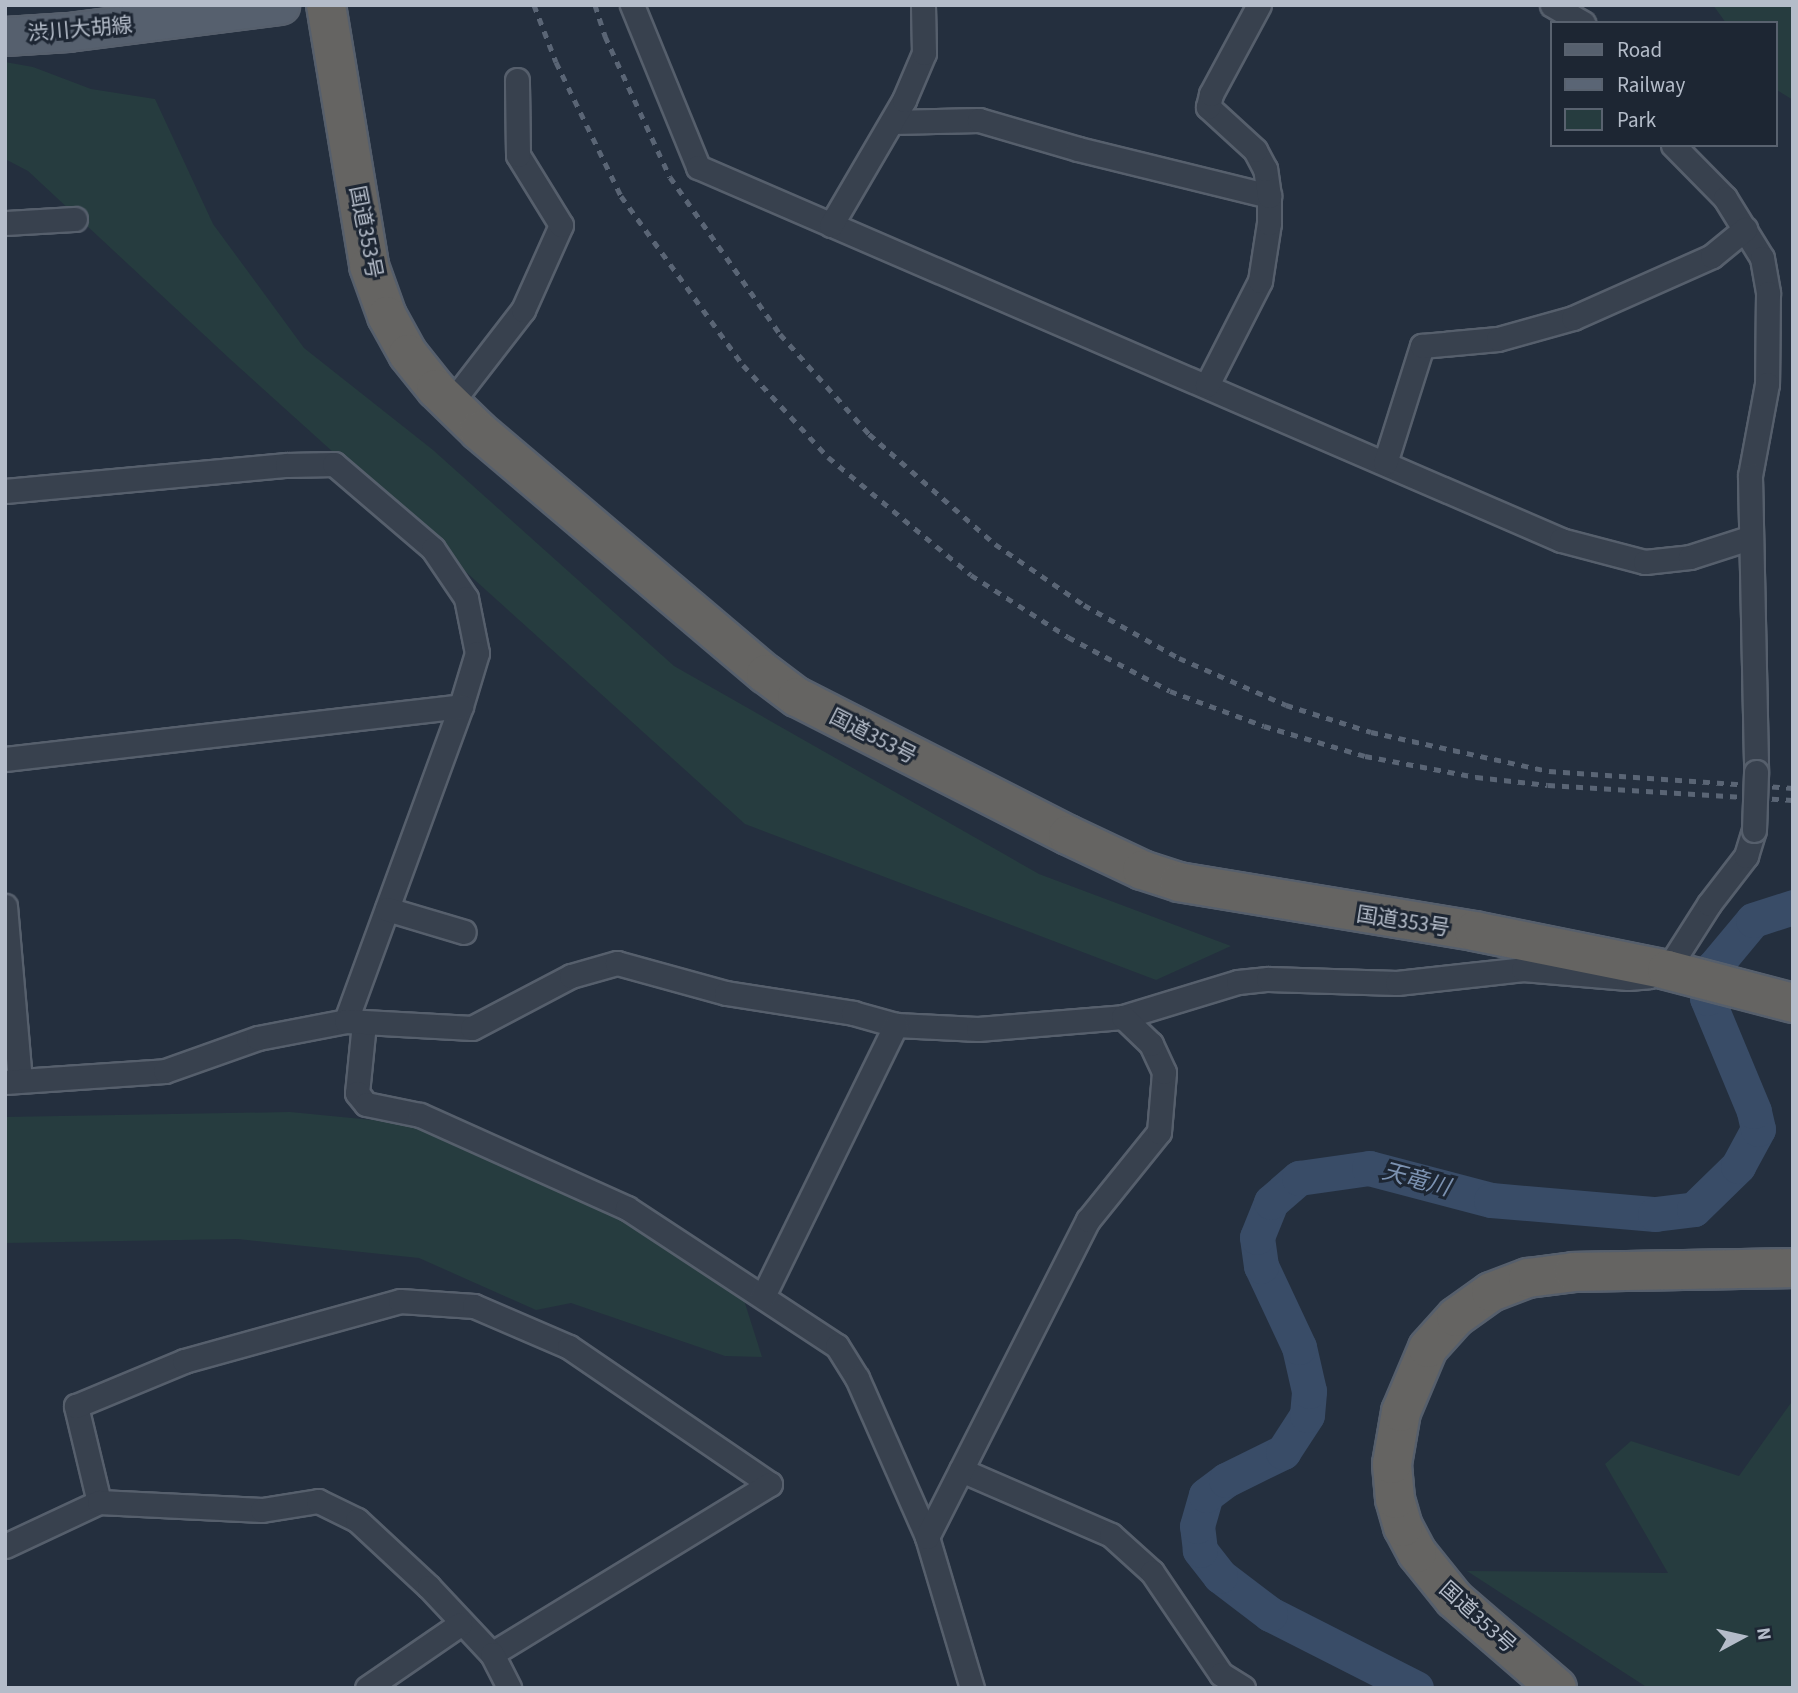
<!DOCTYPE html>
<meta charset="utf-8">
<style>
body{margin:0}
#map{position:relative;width:1798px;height:1693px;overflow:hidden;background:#242f3e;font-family:"Source Sans 3","Noto Sans JP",sans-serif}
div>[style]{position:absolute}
.green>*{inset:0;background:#263c3f}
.river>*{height:35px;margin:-17.5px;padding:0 17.5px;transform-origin:17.5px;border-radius:17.5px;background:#394c67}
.roads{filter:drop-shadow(2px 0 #565f6c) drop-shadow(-2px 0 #565f6c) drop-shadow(0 2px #565f6c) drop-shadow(0 -2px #565f6c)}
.minor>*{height:23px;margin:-11.5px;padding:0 11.5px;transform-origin:11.5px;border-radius:11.5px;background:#38414e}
.primary>*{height:37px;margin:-18.5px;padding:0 18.5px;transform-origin:18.5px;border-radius:18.5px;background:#56606e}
.trunk>*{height:38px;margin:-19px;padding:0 19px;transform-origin:19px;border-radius:19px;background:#656462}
.rail>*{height:5px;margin-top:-2.5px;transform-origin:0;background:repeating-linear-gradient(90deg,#5a6575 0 7px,transparent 0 14px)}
.bridges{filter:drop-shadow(2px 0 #565f6c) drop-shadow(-2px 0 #565f6c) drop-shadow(0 2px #565f6c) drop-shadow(0 -2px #565f6c)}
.minor-bridge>*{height:23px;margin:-11.5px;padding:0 11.5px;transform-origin:11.5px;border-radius:11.5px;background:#38414e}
span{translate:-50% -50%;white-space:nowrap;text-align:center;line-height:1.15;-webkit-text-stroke:6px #1d2633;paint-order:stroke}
.street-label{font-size:21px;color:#b4bcc9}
.water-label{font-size:23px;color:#7c92b1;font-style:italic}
.frame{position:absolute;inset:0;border:7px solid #b4bcc9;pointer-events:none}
.legend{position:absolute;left:1550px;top:21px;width:228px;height:126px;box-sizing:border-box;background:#1d2633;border:2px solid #59626f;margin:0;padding:9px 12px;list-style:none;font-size:21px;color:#b4bcc9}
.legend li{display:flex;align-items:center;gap:14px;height:35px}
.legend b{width:35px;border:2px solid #59626f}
.north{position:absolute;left:1707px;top:1602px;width:70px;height:70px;-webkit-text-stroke:5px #1d2633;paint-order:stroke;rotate:82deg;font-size:19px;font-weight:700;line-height:28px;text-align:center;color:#b4bcc9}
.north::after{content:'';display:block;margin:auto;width:24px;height:32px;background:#b4bcc9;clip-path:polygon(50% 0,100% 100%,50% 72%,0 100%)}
</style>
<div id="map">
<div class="green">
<div style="clip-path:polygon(1713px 5px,1793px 5px,1793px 100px,1775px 89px,1775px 23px,1726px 23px)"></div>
<div style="clip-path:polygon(5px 62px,33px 67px,91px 89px,155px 99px,213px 224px,304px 348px,433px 450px,674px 666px,1039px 874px,1231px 946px,1156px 980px,745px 824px,230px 359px,28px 171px,5px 159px)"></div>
<div style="clip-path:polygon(290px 1112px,424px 1125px,614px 1211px,743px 1297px,762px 1357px,725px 1356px,571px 1303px,536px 1310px,419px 1258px,238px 1239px,5px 1243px,5px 1117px)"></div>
<div style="clip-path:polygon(1793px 1400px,1793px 1688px,1648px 1688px,1467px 1571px,1668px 1573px,1605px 1464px,1631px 1441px,1739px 1476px)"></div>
</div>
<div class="river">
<div style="left:1416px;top:1688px;width:164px;rotate:-153.1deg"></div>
<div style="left:1270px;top:1614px;width:63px;rotate:-142.8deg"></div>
<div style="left:1220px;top:1576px;width:33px;rotate:-128deg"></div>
<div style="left:1200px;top:1550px;width:24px;rotate:-97deg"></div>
<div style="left:1197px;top:1526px;width:32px;rotate:-74deg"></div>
<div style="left:1206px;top:1495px;width:25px;rotate:-37deg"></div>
<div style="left:1226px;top:1480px;width:64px;rotate:-26.2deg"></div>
<div style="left:1283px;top:1452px;width:44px;rotate:-57deg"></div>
<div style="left:1307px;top:1415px;width:24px;rotate:-85deg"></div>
<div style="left:1309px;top:1391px;width:45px;rotate:-102.8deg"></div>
<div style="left:1299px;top:1347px;width:89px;rotate:-115.1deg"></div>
<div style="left:1261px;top:1266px;width:29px;rotate:-98deg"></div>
<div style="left:1257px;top:1237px;width:38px;rotate:-68deg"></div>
<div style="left:1271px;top:1202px;width:37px;rotate:-41deg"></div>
<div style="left:1299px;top:1178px;width:71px;rotate:-8.1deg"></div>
<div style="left:1369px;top:1168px;width:126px;rotate:14.7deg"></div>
<div style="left:1491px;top:1200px;width:165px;rotate:4.9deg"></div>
<div style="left:1655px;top:1214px;width:39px;rotate:-7deg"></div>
<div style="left:1694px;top:1209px;width:62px;rotate:-44.3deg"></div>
<div style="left:1738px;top:1166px;width:42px;rotate:-61.6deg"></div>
<div style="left:1758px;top:1129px;width:18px;rotate:-103deg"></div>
<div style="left:1754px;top:1111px;width:122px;rotate:-112.6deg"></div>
<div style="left:1707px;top:998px;width:31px;rotate:-79deg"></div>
<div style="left:1713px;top:968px;width:62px;rotate:-50.2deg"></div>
<div style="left:1753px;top:920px;width:42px;rotate:-18deg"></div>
</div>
<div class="roads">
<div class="minor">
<div style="left:632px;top:5px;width:175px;rotate:67.8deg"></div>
<div style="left:698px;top:167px;width:940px;rotate:23.37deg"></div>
<div style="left:1561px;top:540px;width:87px;rotate:14.7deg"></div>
<div style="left:1645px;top:562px;width:45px;rotate:-6.3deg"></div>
<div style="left:1690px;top:557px;width:62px;rotate:-17.9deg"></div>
<div style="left:1552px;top:5px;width:36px;rotate:30deg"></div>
<div style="left:892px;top:122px;width:87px;rotate:-1.3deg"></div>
<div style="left:979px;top:120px;width:103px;rotate:16.3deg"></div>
<div style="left:1078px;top:149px;width:197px;rotate:13.8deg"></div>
<div style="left:1673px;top:145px;width:74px;rotate:45.5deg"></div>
<div style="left:1725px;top:198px;width:70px;rotate:58.3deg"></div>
<div style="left:1762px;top:258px;width:36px;rotate:80deg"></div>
<div style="left:1768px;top:293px;width:91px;rotate:90.6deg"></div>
<div style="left:1767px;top:384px;width:94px;rotate:100.5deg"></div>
<div style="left:1750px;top:476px;width:296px;rotate:88.8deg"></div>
<div style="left:5px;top:223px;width:70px;rotate:-3.3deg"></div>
<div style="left:831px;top:225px;width:145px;rotate:-59.7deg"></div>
<div style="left:904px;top:100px;width:51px;rotate:-66.9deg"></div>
<div style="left:924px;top:53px;width:48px;rotate:-91.2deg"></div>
<div style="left:1207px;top:385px;width:117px;rotate:-63deg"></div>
<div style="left:1260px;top:281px;width:59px;rotate:-81.2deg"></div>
<div style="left:1269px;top:223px;width:27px;rotate:-90deg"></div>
<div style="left:1269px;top:196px;width:27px;rotate:-98deg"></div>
<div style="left:1265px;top:169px;width:21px;rotate:-118deg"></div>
<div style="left:1255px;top:150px;width:64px;rotate:-137.5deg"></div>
<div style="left:1208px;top:107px;width:13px;rotate:-77deg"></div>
<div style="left:1211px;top:94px;width:101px;rotate:-61.7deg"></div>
<div style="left:451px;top:403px;width:118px;rotate:-52.3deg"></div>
<div style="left:523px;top:310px;width:93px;rotate:-65.9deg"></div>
<div style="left:561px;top:225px;width:82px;rotate:-121.6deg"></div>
<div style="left:518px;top:155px;width:75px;rotate:-90.8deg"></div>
<div style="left:1385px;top:463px;width:123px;rotate:-72.5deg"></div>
<div style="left:1422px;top:346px;width:76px;rotate:-5.3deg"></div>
<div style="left:1498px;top:339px;width:78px;rotate:-15.6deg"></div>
<div style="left:1573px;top:318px;width:152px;rotate:-24deg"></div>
<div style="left:1712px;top:256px;width:43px;rotate:-39.3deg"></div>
<div style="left:5px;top:491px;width:283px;rotate:-5.3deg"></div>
<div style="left:287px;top:465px;width:47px;rotate:-1.2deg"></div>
<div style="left:334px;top:464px;width:130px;rotate:40.6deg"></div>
<div style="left:433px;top:549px;width:59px;rotate:56deg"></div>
<div style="left:466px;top:598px;width:56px;rotate:78.7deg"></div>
<div style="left:477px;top:653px;width:55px;rotate:106.8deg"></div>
<div style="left:461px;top:706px;width:335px;rotate:110.1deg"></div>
<div style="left:5px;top:759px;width:459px;rotate:-6.6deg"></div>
<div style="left:5px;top:906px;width:175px;rotate:85.1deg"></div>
<div style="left:387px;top:909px;width:80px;rotate:16.6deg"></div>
<div style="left:364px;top:1023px;width:70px;rotate:95.7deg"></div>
<div style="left:357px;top:1093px;width:14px;rotate:51deg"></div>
<div style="left:366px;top:1104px;width:55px;rotate:11.5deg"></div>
<div style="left:420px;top:1115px;width:227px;rotate:24.2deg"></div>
<div style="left:627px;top:1208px;width:251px;rotate:33.3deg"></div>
<div style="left:837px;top:1346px;width:38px;rotate:58deg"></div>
<div style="left:857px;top:1378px;width:174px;rotate:66.2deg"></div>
<div style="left:927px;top:1537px;width:158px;rotate:73.4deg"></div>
<div style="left:5px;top:1082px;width:160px;rotate:-3.9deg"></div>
<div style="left:165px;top:1071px;width:99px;rotate:-19.5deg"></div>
<div style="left:258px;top:1038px;width:90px;rotate:-10.9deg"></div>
<div style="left:346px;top:1021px;width:126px;rotate:3.2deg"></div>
<div style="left:472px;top:1028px;width:112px;rotate:-27.7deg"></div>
<div style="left:571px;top:976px;width:48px;rotate:-15.8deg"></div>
<div style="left:617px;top:963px;width:113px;rotate:15.4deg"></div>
<div style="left:726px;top:993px;width:129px;rotate:8.9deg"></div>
<div style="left:853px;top:1013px;width:45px;rotate:15.6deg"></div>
<div style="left:896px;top:1025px;width:82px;rotate:2.8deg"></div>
<div style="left:978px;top:1029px;width:145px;rotate:-4.7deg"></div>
<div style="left:1123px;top:1017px;width:120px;rotate:-16.9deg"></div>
<div style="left:1238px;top:982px;width:30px;rotate:-6deg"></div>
<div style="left:1268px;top:979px;width:129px;rotate:1.8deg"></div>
<div style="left:1397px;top:983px;width:127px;rotate:-6.3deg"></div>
<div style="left:1523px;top:969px;width:105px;rotate:4.9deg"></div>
<div style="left:1628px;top:978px;width:21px;rotate:-5deg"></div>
<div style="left:1649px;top:976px;width:19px;rotate:-18deg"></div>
<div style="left:1667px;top:970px;width:78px;rotate:-57.5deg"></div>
<div style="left:1709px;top:904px;width:61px;rotate:-52.4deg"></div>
<div style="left:1746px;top:856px;width:27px;rotate:-73deg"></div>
<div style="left:763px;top:1296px;width:302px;rotate:-63.9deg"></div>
<div style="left:961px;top:1470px;width:163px;rotate:23.4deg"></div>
<div style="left:1111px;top:1535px;width:55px;rotate:42.1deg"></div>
<div style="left:1152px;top:1572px;width:123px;rotate:55.9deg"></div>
<div style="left:1221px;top:1674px;width:26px;rotate:32deg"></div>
<div style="left:99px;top:1502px;width:99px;rotate:-103.5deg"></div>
<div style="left:76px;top:1406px;width:117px;rotate:-22.6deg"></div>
<div style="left:184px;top:1361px;width:224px;rotate:-15.5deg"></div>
<div style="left:400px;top:1301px;width:74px;rotate:3.9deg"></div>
<div style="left:474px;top:1306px;width:103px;rotate:23.3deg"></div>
<div style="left:569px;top:1347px;width:243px;rotate:34.3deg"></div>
<div style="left:770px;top:1484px;width:326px;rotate:148.6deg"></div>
<div style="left:927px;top:1537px;width:356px;rotate:-63.1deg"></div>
<div style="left:1088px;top:1220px;width:113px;rotate:-51.1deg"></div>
<div style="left:1159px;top:1132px;width:60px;rotate:-85.2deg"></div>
<div style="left:1164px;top:1072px;width:31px;rotate:-115deg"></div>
<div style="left:1151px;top:1044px;width:39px;rotate:-136deg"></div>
<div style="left:5px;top:1546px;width:104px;rotate:-25.1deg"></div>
<div style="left:99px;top:1502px;width:163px;rotate:2.8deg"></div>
<div style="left:262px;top:1510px;width:57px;rotate:-9.1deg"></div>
<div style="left:318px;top:1501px;width:43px;rotate:26deg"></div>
<div style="left:357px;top:1520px;width:98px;rotate:42.9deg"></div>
<div style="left:429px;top:1587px;width:92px;rotate:46.8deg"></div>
<div style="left:492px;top:1654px;width:38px;rotate:63deg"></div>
<div style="left:367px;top:1688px;width:113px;rotate:-34.5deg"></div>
</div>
<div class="primary">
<div style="left:5px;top:36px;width:63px;rotate:-3.6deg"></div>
<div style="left:68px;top:32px;width:214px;rotate:-7.3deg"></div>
</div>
<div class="trunk">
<div style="left:326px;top:5px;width:265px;rotate:80.6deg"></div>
<div style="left:369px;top:266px;width:53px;rotate:70.2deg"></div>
<div style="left:387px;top:316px;width:43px;rotate:61.1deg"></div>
<div style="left:408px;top:354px;width:45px;rotate:51.3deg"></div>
<div style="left:436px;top:389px;width:60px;rotate:44.3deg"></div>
<div style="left:479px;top:431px;width:376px;rotate:40.3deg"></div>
<div style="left:766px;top:674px;width:39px;rotate:37deg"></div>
<div style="left:797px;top:697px;width:304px;rotate:27deg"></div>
<div style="left:1068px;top:835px;width:82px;rotate:25.3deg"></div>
<div style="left:1142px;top:870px;width:39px;rotate:18deg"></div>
<div style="left:1179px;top:882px;width:299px;rotate:9.4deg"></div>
<div style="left:1474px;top:931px;width:197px;rotate:11.4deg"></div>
<div style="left:1667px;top:970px;width:130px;rotate:14.7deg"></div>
<div style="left:1557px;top:1688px;width:136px;rotate:-139.2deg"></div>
<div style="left:1454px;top:1599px;width:59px;rotate:-128.8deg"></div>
<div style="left:1417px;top:1553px;width:30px;rotate:-118deg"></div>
<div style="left:1403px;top:1527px;width:29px;rotate:-106deg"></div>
<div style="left:1395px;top:1499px;width:35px;rotate:-95deg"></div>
<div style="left:1392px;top:1464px;width:53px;rotate:-80.2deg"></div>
<div style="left:1401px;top:1412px;width:69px;rotate:-67.1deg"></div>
<div style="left:1428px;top:1348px;width:42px;rotate:-47.9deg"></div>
<div style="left:1456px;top:1317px;width:43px;rotate:-35.5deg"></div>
<div style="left:1491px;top:1292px;width:40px;rotate:-21deg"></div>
<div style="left:1528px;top:1278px;width:46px;rotate:-7.4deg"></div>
<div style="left:1574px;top:1272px;width:219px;rotate:-1deg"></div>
</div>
</div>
<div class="rail">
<div style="left:534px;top:5px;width:61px;rotate:68.9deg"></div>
<div style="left:556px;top:62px;width:149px;rotate:64.1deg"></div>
<div style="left:621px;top:196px;width:208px;rotate:54.2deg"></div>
<div style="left:743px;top:365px;width:125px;rotate:47.3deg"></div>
<div style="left:828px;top:457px;width:185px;rotate:39.5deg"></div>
<div style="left:971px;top:575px;width:115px;rotate:32.6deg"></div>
<div style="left:1068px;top:637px;width:115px;rotate:27.9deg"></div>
<div style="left:1170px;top:691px;width:100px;rotate:20.4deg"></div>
<div style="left:1264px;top:726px;width:105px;rotate:16.5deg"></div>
<div style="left:1365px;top:756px;width:113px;rotate:10.7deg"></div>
<div style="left:1476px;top:777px;width:72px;rotate:6.3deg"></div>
<div style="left:1548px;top:785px;width:245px;rotate:3.5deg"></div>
<div style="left:595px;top:5px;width:33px;rotate:72deg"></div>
<div style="left:605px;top:36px;width:155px;rotate:65.3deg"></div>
<div style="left:670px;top:177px;width:192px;rotate:55deg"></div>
<div style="left:780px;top:334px;width:134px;rotate:48.3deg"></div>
<div style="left:869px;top:434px;width:167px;rotate:41.1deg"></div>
<div style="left:995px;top:544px;width:108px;rotate:34.4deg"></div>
<div style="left:1084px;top:605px;width:109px;rotate:29.2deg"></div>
<div style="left:1179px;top:658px;width:117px;rotate:23.7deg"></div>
<div style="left:1286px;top:705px;width:89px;rotate:17.6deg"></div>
<div style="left:1371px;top:732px;width:182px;rotate:12.4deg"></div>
<div style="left:1549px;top:771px;width:245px;rotate:4deg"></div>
</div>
<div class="bridges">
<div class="minor-bridge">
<div style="left:1754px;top:830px;width:58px;rotate:-88deg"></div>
</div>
</div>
<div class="street-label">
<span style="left:80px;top:29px;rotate:-5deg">渋川大胡線</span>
<span style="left:366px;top:232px;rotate:79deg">国道353号</span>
<span style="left:873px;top:736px;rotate:27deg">国道353号</span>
<span style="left:1403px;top:921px;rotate:9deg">国道353号</span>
<span style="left:1478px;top:1617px;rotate:42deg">国道353号</span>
</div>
<div class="water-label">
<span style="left:1416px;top:1180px;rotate:15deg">天竜川</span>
</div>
<div class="frame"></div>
<ul class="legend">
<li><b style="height:9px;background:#56606e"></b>Road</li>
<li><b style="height:9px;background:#5a6575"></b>Railway</li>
<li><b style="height:19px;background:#263c3f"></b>Park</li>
</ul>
<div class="north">N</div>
</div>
